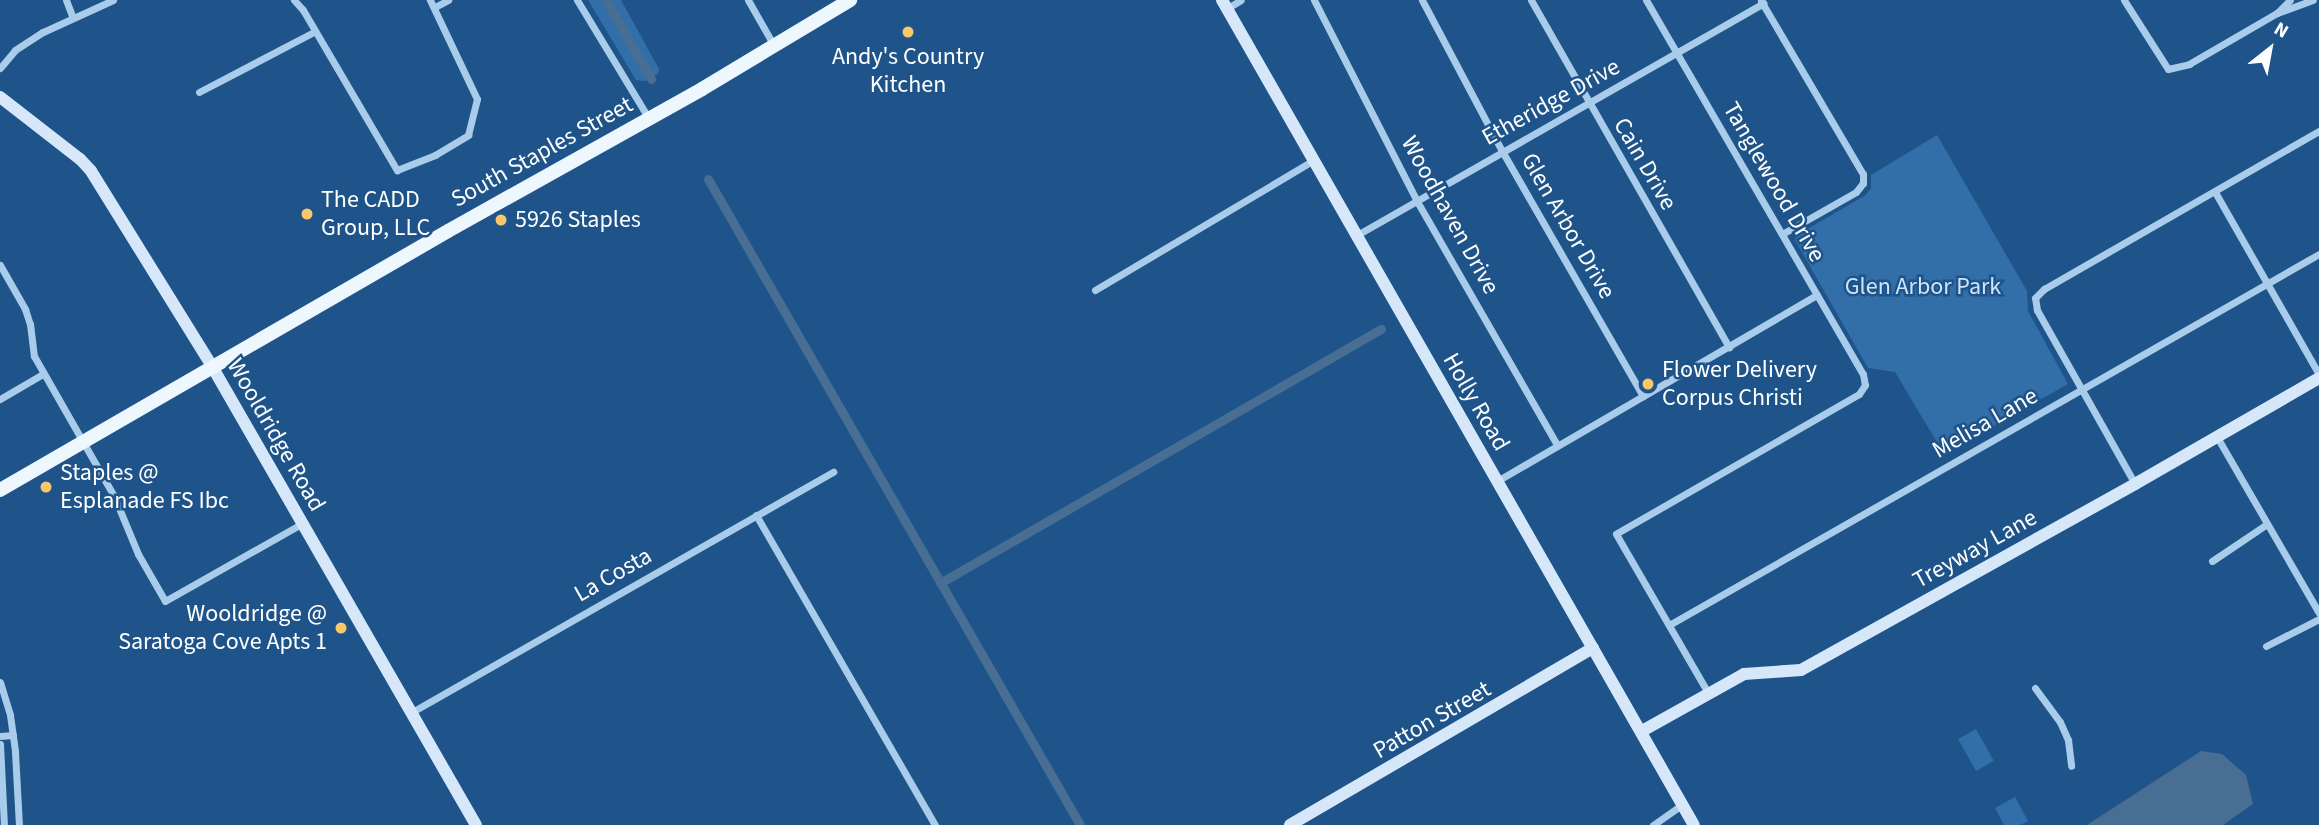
<!DOCTYPE html>
<style>
body{margin:0}
#map{position:relative;width:2319px;height:825px;overflow:hidden;background:#1e548a;font-family:"Source Sans 3",sans-serif}
div>[style]{position:absolute}
.green>*{inset:0;background:#326ea7}
.water>*{inset:0;background:#486e94}
.canal>*{height:9px;margin:-4.5px;padding:0 4.5px;transform-origin:4.5px;border-radius:4.5px;background:#486e94}
.street>*{height:7px;margin:-3.5px;padding:0 3.5px;transform-origin:3.5px;border-radius:3.5px;background:#a9cceb}
.secondary>*{height:12px;margin:-6px;padding:0 6px;transform-origin:6px;border-radius:6px;background:#d5e7f9}
.primary>*{height:14px;margin:-7px;padding:0 7px;transform-origin:7px;border-radius:7px;background:#eef6fe}
.dots>*{width:19px;height:19px;translate:-50% -50%;box-sizing:border-box;border:4px solid #1e548a;border-radius:50%}
span{translate:-50% -50%;white-space:nowrap;text-align:center;line-height:1.15;-webkit-text-stroke:5px #1e548a;paint-order:stroke}
.poi-label{font-size:24px;color:#fff}
.left{translate:0 -50%;text-align:left}
.right{translate:-100% -50%;text-align:right}
.street-label{font-size:24px;color:#fff}
.park-label{font-size:24px;color:#cee4f8}
.north{position:absolute;left:2235px;top:14px;width:70px;height:70px;-webkit-text-stroke:5px #1e548a;paint-order:stroke;rotate:31deg;font-size:19px;font-weight:700;line-height:28px;text-align:center;color:#fff}
.north::after{content:'';display:block;margin:auto;width:24px;height:32px;background:#fff;clip-path:polygon(50% 0,100% 100%,50% 72%,0 100%)}
</style>
<div id="map">
<div class="green">
<div style="clip-path:polygon(588px 0,621px 0,659px 69px,658px 74px,645px 81px,636px 80px)"></div>
<div style="clip-path:polygon(1937px 135px,2027px 291px,2028px 311px,2068px 384px,1944px 454px,1895px 372px,1868px 368px,1795px 240px,1797px 235px,1866px 195px,1871px 188px,1871px 175px)"></div>
<div style="clip-path:polygon(1976px 729px,1994px 761px,1976px 771px,1958px 739px)"></div>
<div style="clip-path:polygon(2015px 797px,2028px 821px,2020px 825px,2004px 825px,1995px 808px)"></div>
</div>
<div class="water">
<div style="clip-path:polygon(2201px 751px,2222px 754px,2246px 775px,2253px 804px,2223px 825px,2087px 825px)"></div>
</div>
<div class="canal">
<div style="left:606px;top:0;width:91px;rotate:60.3deg"></div>
<div style="left:708px;top:179px;width:745px;rotate:60.06deg"></div>
<div style="left:940px;top:583px;width:509px;rotate:-29.94deg"></div>
</div>
<div class="street">
<div style="left:66px;top:0;width:17px;rotate:69deg"></div>
<div style="left:294px;top:0;width:13px;rotate:48deg"></div>
<div style="left:303px;top:10px;width:186px;rotate:59.6deg"></div>
<div style="left:397px;top:170px;width:41px;rotate:-21.5deg"></div>
<div style="left:435px;top:155px;width:39px;rotate:-31deg"></div>
<div style="left:468px;top:135px;width:37px;rotate:-76deg"></div>
<div style="left:477px;top:99px;width:110px;rotate:-115.4deg"></div>
<div style="left:577px;top:0;width:139px;rotate:58.8deg"></div>
<div style="left:748px;top:0;width:51px;rotate:60.4deg"></div>
<div style="left:1314px;top:0;width:228px;rotate:62.9deg"></div>
<div style="left:1418px;top:203px;width:280px;rotate:60.1deg"></div>
<div style="left:1422px;top:0;width:171px;rotate:62.1deg"></div>
<div style="left:1502px;top:151px;width:283px;rotate:60.1deg"></div>
<div style="left:1531px;top:0;width:400px;rotate:60.3deg"></div>
<div style="left:1646px;top:0;width:432px;rotate:59.9deg"></div>
<div style="left:1863px;top:374px;width:11px;rotate:80deg"></div>
<div style="left:1865px;top:385px;width:11px;rotate:124deg"></div>
<div style="left:1859px;top:394px;width:280px;rotate:150.1deg"></div>
<div style="left:1616px;top:534px;width:184px;rotate:59.9deg"></div>
<div style="left:2124px;top:0;width:82px;rotate:57.5deg"></div>
<div style="left:2168px;top:69px;width:22px;rotate:-13deg"></div>
<div style="left:2189px;top:64px;width:102px;rotate:-30.1deg"></div>
<div style="left:2277px;top:13px;width:38px;rotate:-20deg"></div>
<div style="left:1761px;top:1px;width:201px;rotate:59.5deg"></div>
<div style="left:1863px;top:174px;width:9px;rotate:90deg"></div>
<div style="left:1863px;top:183px;width:11px;rotate:128deg"></div>
<div style="left:1856px;top:192px;width:85px;rotate:150.4deg"></div>
<div style="left:435px;top:7px;width:15px;rotate:-28deg"></div>
<div style="left:1226px;top:9px;width:17px;rotate:-31deg"></div>
<div style="left:2277px;top:13px;width:18px;rotate:-45deg"></div>
<div style="left:0;top:68px;width:23px;rotate:-50deg"></div>
<div style="left:15px;top:50px;width:33px;rotate:-33deg"></div>
<div style="left:43px;top:32px;width:77px;rotate:-24.6deg"></div>
<div style="left:199px;top:92px;width:130px;rotate:-27.6deg"></div>
<div style="left:2215px;top:192px;width:210px;rotate:60.3deg"></div>
<div style="left:1357px;top:235px;width:468px;rotate:-29.7deg"></div>
<div style="left:0;top:265px;width:51px;rotate:60.4deg"></div>
<div style="left:25px;top:309px;width:16px;rotate:72deg"></div>
<div style="left:30px;top:324px;width:32px;rotate:83deg"></div>
<div style="left:34px;top:356px;width:161px;rotate:60.3deg"></div>
<div style="left:114px;top:496px;width:63px;rotate:67.5deg"></div>
<div style="left:138px;top:554px;width:54px;rotate:60.1deg"></div>
<div style="left:165px;top:601px;width:159px;rotate:-29.5deg"></div>
<div style="left:1095px;top:290px;width:252px;rotate:-30.7deg"></div>
<div style="left:0;top:399px;width:50px;rotate:-30.2deg"></div>
<div style="left:2217px;top:437px;width:203px;rotate:59.9deg"></div>
<div style="left:1497px;top:481px;width:370px;rotate:-30.2deg"></div>
<div style="left:2135px;top:484px;width:200px;rotate:-119.4deg"></div>
<div style="left:2037px;top:310px;width:12px;rotate:-99deg"></div>
<div style="left:2035px;top:298px;width:13px;rotate:-45deg"></div>
<div style="left:2044px;top:289px;width:317px;rotate:-29.9deg"></div>
<div style="left:756px;top:515px;width:358px;rotate:60deg"></div>
<div style="left:2212px;top:561px;width:66px;rotate:-33.9deg"></div>
<div style="left:1669px;top:625px;width:748px;rotate:-29.72deg"></div>
<div style="left:2266px;top:646px;width:59px;rotate:-27deg"></div>
<div style="left:0;top:682px;width:34px;rotate:73deg"></div>
<div style="left:10px;top:715px;width:37px;rotate:82deg"></div>
<div style="left:15px;top:752px;width:73px;rotate:86.9deg"></div>
<div style="left:2035px;top:688px;width:42px;rotate:53.7deg"></div>
<div style="left:2060px;top:722px;width:20px;rotate:66deg"></div>
<div style="left:2068px;top:740px;width:26px;rotate:83deg"></div>
<div style="left:412px;top:712px;width:485px;rotate:-29.7deg"></div>
<div style="left:0;top:736px;width:13px;rotate:-4deg"></div>
<div style="left:0;top:744px;width:81px;rotate:87.2deg"></div>
<div style="left:1653px;top:825px;width:35px;rotate:-35deg"></div>
</div>
<div class="secondary">
<div style="left:1222px;top:0;width:950px;rotate:60.23deg"></div>
<div style="left:0;top:97px;width:101px;rotate:37.8deg"></div>
<div style="left:80px;top:159px;width:16px;rotate:47deg"></div>
<div style="left:91px;top:171px;width:232px;rotate:58.2deg"></div>
<div style="left:213px;top:368px;width:527px;rotate:60.08deg"></div>
<div style="left:1642px;top:731px;width:117px;rotate:-29.2deg"></div>
<div style="left:1744px;top:674px;width:57px;rotate:-4deg"></div>
<div style="left:1801px;top:670px;width:382px;rotate:-29.1deg"></div>
<div style="left:2135px;top:484px;width:212px;rotate:-29.9deg"></div>
<div style="left:1290px;top:825px;width:351px;rotate:-30.3deg"></div>
</div>
<div class="primary">
<div style="left:0;top:490px;width:517px;rotate:-30.03deg"></div>
<div style="left:448px;top:231px;width:291px;rotate:-29.2deg"></div>
<div style="left:702px;top:89px;width:173px;rotate:-31deg"></div>
</div>
<div class="dots">
<div style="left:908px;top:32px;background:#fac769"></div>
<div style="left:307px;top:214px;background:#fac769"></div>
<div style="left:501px;top:220px;background:#fac769"></div>
<div style="left:1648px;top:384px;background:#fac769"></div>
<div style="left:46px;top:487px;background:#fac769"></div>
<div style="left:341px;top:628px;background:#fac769"></div>
</div>
<div class="poi-label">
<span style="left:908px;top:71px">Andy's Country<br>Kitchen</span>
<span class="left" style="left:321px;top:214px">The CADD<br>Group, LLC</span>
<span class="left" style="left:515px;top:220px">5926 Staples</span>
<span class="left" style="left:1662px;top:384px">Flower Delivery<br>Corpus Christi</span>
<span class="left" style="left:60px;top:487px">Staples @<br>Esplanade FS Ibc</span>
<span class="right" style="left:327px;top:628px">Wooldridge @<br>Saratoga Cove Apts 1</span>
</div>
<div class="street-label">
<span style="left:1551px;top:102px;rotate:-29deg">Etheridge Drive</span>
<span style="left:542px;top:152px;rotate:-29deg">South Staples Street</span>
<span style="left:1645px;top:164px;rotate:60deg">Cain Drive</span>
<span style="left:1774px;top:182px;rotate:60deg">Tanglewood Drive</span>
<span style="left:1450px;top:215px;rotate:61deg">Woodhaven Drive</span>
<span style="left:1568px;top:226px;rotate:60deg">Glen Arbor Drive</span>
<span style="left:1476px;top:402px;rotate:60deg">Holly Road</span>
<span style="left:1985px;top:423px;rotate:-30deg">Melisa Lane</span>
<span style="left:276px;top:435px;rotate:60deg">Wooldridge Road</span>
<span style="left:1975px;top:549px;rotate:-29deg">Treyway Lane</span>
<span style="left:613px;top:575px;rotate:-30deg">La Costa</span>
<span style="left:1432px;top:720px;rotate:-30deg">Patton Street</span>
</div>
<div class="park-label">
<span style="left:1923px;top:287px">Glen Arbor Park</span>
</div>
<div class="north">N</div>
</div>
